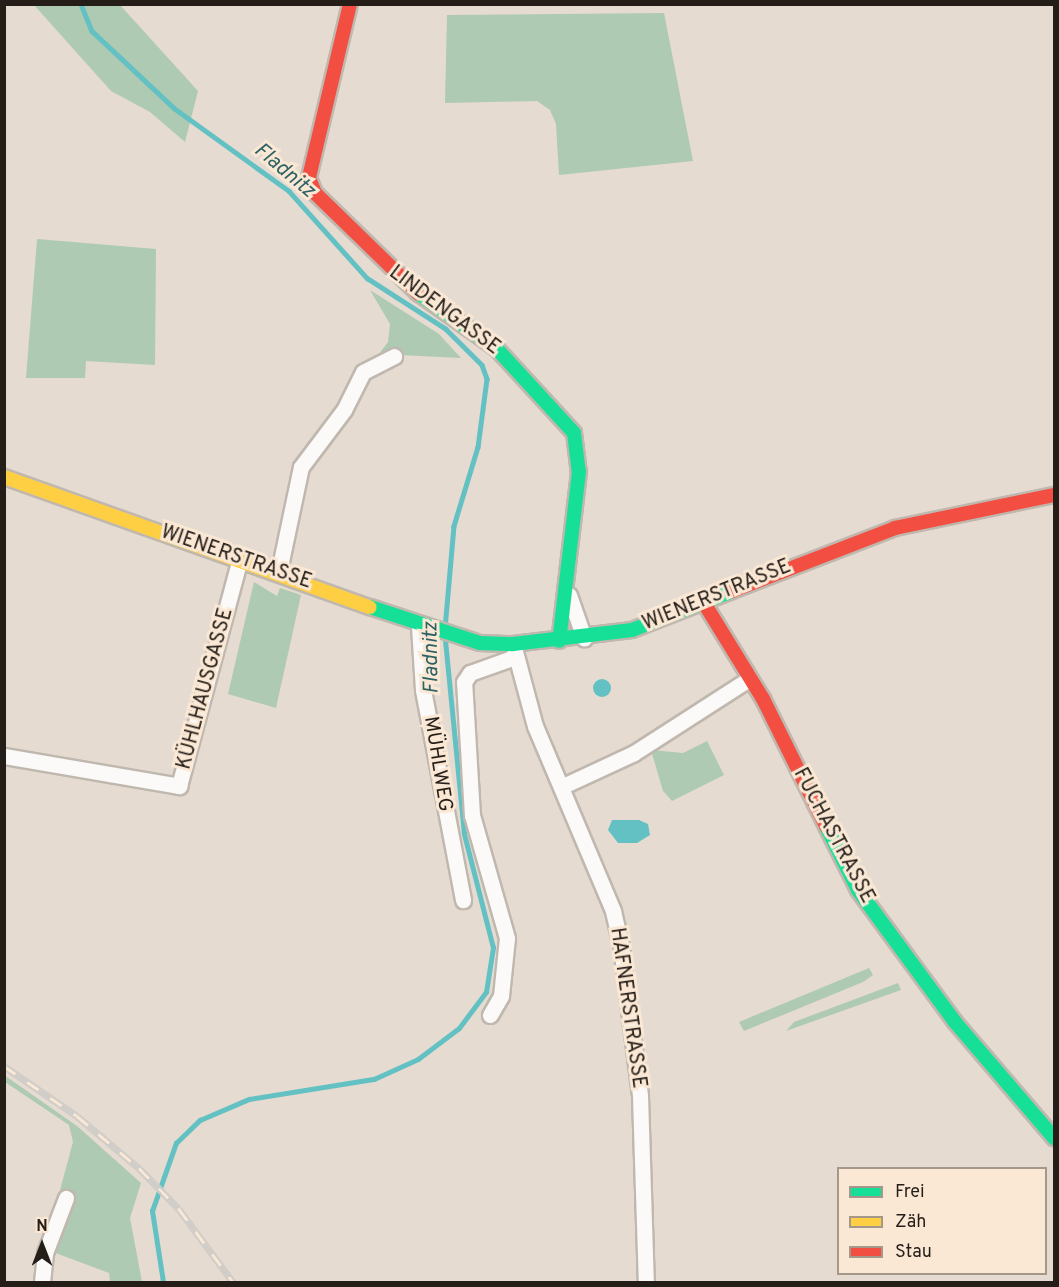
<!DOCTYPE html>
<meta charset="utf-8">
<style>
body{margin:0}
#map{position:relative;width:1059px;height:1287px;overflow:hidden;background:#e5dbd0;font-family:Overpass,sans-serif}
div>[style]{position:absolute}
.green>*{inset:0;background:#aecab2}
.water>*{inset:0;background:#63c1c3}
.round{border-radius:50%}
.stream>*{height:4.5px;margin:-2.25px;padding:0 2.25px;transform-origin:2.25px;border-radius:2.25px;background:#63c1c3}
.roads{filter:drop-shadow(2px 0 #c0b8af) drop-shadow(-2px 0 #c0b8af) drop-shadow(0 2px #c0b8af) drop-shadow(0 -2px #c0b8af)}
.street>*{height:15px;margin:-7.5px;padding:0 7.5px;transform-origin:7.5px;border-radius:7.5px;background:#fbfaf8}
.fast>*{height:14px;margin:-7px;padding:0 7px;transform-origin:7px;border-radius:7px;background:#16e098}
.slow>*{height:14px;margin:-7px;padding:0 7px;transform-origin:7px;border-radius:7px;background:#ffcf43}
.jam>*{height:14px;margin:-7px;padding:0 7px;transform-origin:7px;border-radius:7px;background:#f24e42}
.rail>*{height:7px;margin-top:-3.5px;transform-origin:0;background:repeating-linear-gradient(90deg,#fae8d5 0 14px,#d0cdc9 0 28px);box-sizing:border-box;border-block:2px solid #d0cdc9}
span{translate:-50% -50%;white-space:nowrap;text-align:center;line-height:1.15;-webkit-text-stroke:6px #fae8d5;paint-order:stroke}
.street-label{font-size:20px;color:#251e18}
.water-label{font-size:21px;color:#2c6264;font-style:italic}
.frame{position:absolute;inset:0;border:6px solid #251e18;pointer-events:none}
.legend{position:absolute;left:837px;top:1167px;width:210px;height:108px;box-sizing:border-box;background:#fae8d5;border:2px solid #a59789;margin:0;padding:8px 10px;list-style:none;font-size:18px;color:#251e18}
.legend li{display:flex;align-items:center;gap:12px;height:30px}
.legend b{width:30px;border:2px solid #a59789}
.north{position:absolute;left:12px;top:1215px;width:60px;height:60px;-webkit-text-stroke:4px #fae8d5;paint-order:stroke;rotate:0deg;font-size:16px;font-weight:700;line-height:24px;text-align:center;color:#251e18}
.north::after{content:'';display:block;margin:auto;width:21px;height:27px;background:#251e18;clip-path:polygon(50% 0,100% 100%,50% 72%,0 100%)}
</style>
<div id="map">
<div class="green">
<div style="clip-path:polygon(34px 5px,120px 5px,198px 91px,185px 142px,150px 112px,111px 91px)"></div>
<div style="clip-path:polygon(664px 13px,693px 161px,559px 175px,556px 124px,550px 110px,537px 101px,445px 103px,447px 15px)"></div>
<div style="clip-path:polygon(37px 239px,156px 249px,155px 365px,86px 361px,85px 378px,26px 378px)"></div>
<div style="clip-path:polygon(370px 290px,439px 334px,461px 358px,379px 354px,388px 342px,390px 324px)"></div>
<div style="clip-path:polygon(254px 582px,277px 596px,280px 588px,301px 595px,276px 708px,228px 694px)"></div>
<div style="clip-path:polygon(707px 741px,724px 775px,672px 801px,663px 791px,651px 750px,683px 753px)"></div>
<div style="clip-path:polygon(869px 968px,873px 975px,863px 982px,744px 1031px,739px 1022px)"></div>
<div style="clip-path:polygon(898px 983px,901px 990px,786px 1031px,794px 1022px)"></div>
<div style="clip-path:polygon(4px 1075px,77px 1126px,141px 1183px,130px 1218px,142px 1282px,110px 1282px,109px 1273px,53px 1252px,75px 1198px,73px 1192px,60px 1190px,73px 1142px,69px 1125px,5px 1082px)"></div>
</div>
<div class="water">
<div class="round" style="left:593px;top:679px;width:18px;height:18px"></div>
<div style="clip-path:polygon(612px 820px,639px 820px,648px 824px,650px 835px,637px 843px,618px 843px,608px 830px)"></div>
</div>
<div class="stream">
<div style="left:81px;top:4px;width:29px;rotate:68deg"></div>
<div style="left:92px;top:31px;width:112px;rotate:43.2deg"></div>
<div style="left:174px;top:108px;width:142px;rotate:35.8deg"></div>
<div style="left:289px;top:191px;width:117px;rotate:48.1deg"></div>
<div style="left:367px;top:278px;width:94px;rotate:32.8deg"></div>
<div style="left:446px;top:329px;width:51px;rotate:45deg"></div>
<div style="left:482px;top:365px;width:15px;rotate:70deg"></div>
<div style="left:487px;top:379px;width:69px;rotate:97.5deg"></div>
<div style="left:478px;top:447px;width:83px;rotate:106.9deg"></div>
<div style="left:454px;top:526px;width:102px;rotate:95deg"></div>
<div style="left:163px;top:1282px;width:72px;rotate:-98.8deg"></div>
<div style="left:152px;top:1211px;width:72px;rotate:-70.6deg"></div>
<div style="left:176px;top:1143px;width:33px;rotate:-44deg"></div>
<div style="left:200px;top:1120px;width:53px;rotate:-23.2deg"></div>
<div style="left:249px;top:1099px;width:127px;rotate:-9.1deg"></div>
<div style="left:374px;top:1079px;width:48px;rotate:-24.4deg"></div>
<div style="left:418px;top:1059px;width:51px;rotate:-37.1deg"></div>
<div style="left:459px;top:1028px;width:45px;rotate:-53.1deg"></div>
<div style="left:486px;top:992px;width:45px;rotate:-81deg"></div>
<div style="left:493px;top:948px;width:118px;rotate:-104.3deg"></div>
<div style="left:464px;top:834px;width:196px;rotate:-95.6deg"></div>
</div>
<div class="roads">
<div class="street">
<div style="left:279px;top:571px;width:106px;rotate:-78.1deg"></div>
<div style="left:301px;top:467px;width:71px;rotate:-53deg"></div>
<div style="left:344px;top:410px;width:42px;rotate:-63.4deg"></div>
<div style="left:363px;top:372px;width:35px;rotate:-27deg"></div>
<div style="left:569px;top:595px;width:46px;rotate:70.8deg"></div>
<div style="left:419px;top:626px;width:64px;rotate:86.4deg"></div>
<div style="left:423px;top:690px;width:214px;rotate:79.2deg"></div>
<div style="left:513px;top:644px;width:85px;rotate:75deg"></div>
<div style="left:535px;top:726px;width:201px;rotate:67.1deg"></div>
<div style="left:613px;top:911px;width:37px;rotate:77deg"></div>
<div style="left:621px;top:947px;width:150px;rotate:82.7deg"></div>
<div style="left:640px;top:1096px;width:186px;rotate:88.2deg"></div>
<div style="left:4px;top:756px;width:178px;rotate:9.7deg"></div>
<div style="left:179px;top:786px;width:236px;rotate:-75deg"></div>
<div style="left:563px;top:786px;width:78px;rotate:-24.9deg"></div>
<div style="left:634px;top:753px;width:137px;rotate:-32.8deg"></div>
<div style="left:490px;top:1015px;width:22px;rotate:-60deg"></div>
<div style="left:501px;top:996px;width:58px;rotate:-84.1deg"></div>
<div style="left:507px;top:938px;width:128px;rotate:-105.9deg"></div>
<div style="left:472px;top:815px;width:133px;rotate:-93.4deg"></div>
<div style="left:464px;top:682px;width:11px;rotate:-56deg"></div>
<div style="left:470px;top:673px;width:45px;rotate:-19.7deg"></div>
<div style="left:42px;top:1282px;width:29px;rotate:-84deg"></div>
<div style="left:45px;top:1253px;width:59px;rotate:-69.1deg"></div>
</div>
<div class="fast">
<div style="left:418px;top:293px;width:97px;rotate:35.3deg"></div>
<div style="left:497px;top:349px;width:114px;rotate:47.5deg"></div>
<div style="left:574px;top:433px;width:39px;rotate:83deg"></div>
<div style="left:579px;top:472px;width:170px;rotate:96.7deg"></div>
<div style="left:370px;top:607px;width:116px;rotate:18.1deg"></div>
<div style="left:480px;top:643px;width:33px;rotate:2deg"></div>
<div style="left:513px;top:644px;width:120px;rotate:-6.7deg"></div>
<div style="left:632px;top:630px;width:107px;rotate:-21.3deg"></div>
<div style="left:826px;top:826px;width:72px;rotate:63.4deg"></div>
<div style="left:858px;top:890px;width:164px;rotate:53.7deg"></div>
<div style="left:955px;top:1022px;width:153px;rotate:49.5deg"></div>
</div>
<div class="slow">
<div style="left:4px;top:477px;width:388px;rotate:19.6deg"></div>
</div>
<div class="jam">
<div style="left:350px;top:4px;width:179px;rotate:103.3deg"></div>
<div style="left:309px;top:178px;width:16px;rotate:68deg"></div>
<div style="left:315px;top:193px;width:144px;rotate:44.2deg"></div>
<div style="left:732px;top:591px;width:175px;rotate:-21.1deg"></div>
<div style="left:895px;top:528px;width:162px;rotate:-11.7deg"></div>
<div style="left:704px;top:603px;width:113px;rotate:58.4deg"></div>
<div style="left:763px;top:699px;width:142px;rotate:63.6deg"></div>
</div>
</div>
<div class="rail">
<div style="left:4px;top:1066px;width:88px;rotate:34.4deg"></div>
<div style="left:77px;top:1116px;width:81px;rotate:40deg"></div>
<div style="left:139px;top:1168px;width:57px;rotate:45.7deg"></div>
<div style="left:179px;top:1209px;width:91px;rotate:53.5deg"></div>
</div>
<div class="street-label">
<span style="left:444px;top:311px;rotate:37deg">LINDENGASSE</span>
<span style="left:236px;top:558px;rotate:19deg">WIENERSTRASSE</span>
<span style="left:717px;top:596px;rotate:-22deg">WIENERSTRASSE</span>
<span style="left:206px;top:689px;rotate:-75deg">KÜHLHAUSGASSE</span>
<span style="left:437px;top:764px;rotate:81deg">MÜHLWEG</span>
<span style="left:833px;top:836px;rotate:62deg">FUCHASTRASSE</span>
<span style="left:627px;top:1008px;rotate:82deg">HAFNERSTRASSE</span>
</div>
<div class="water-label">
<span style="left:284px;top:171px;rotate:40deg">Fladnitz</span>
<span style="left:432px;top:658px;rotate:-91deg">Fladnitz</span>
</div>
<div class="frame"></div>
<ul class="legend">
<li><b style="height:8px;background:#16e098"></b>Frei</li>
<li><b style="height:8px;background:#ffcf43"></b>Zäh</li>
<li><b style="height:8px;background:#f24e42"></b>Stau</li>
</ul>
<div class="north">N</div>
</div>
